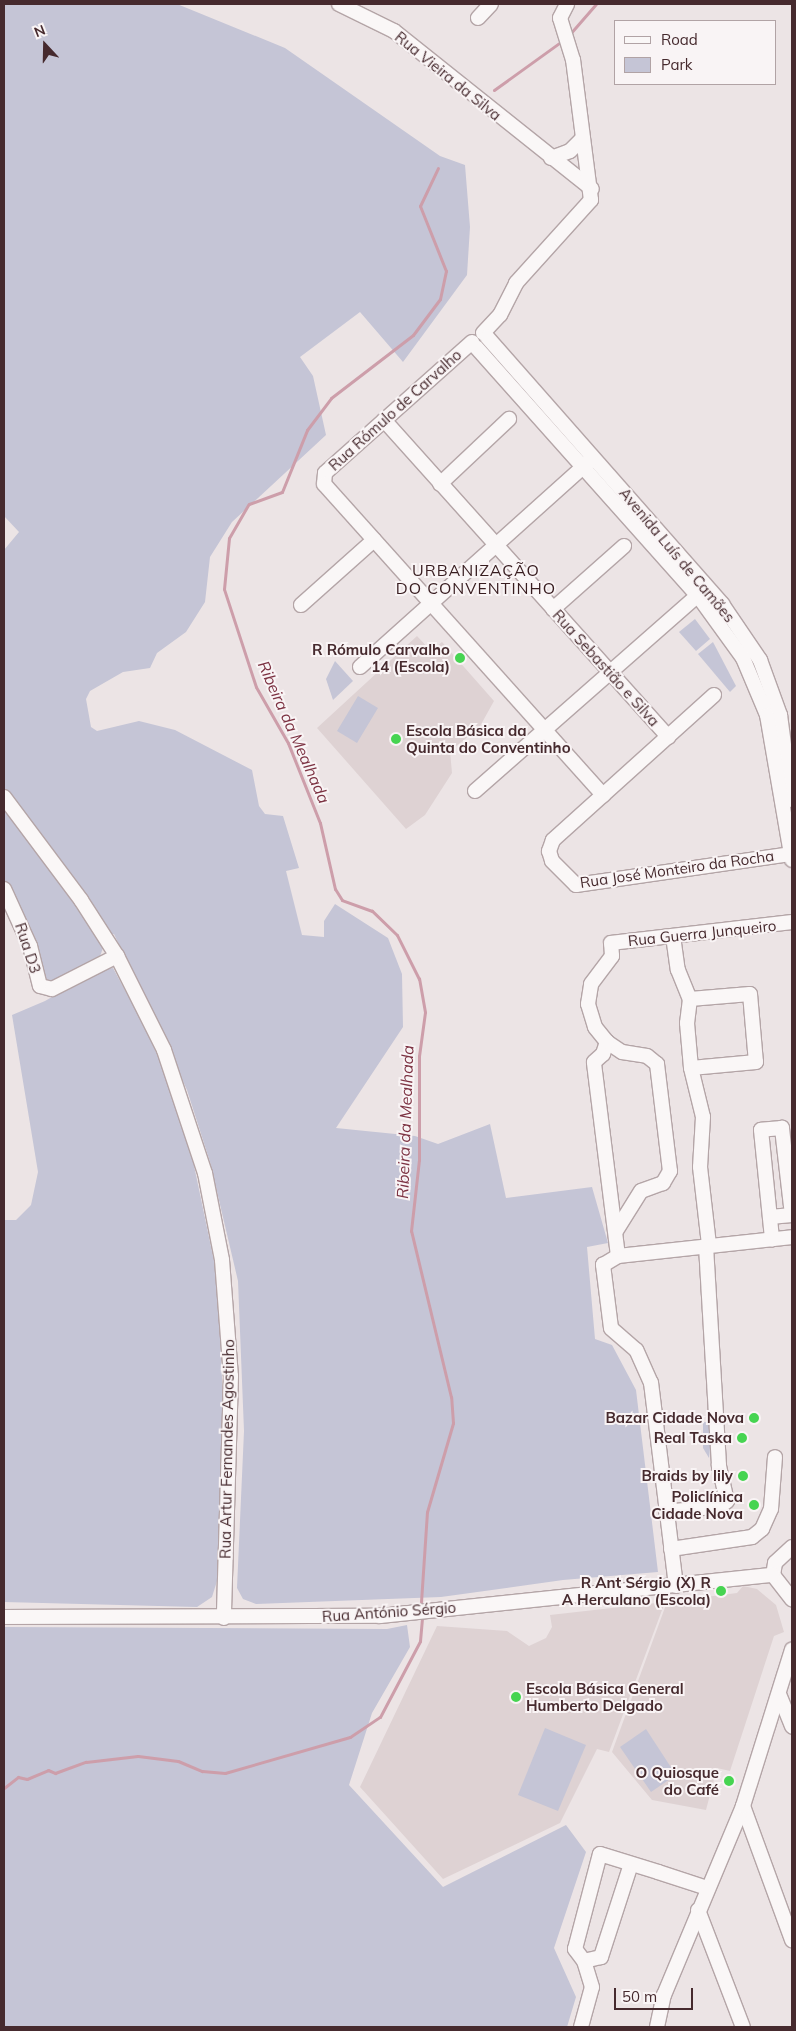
<!DOCTYPE html>
<meta charset="utf-8">
<style>
body{margin:0}
#map{position:relative;width:796px;height:2031px;overflow:hidden;background:#ece4e5;font-family:Mulish,sans-serif}
div>[style]{position:absolute}
.built>*{inset:0;background:#ded2d3}
.green>*{inset:0;background:#c5c5d6}
.stream>*{height:3px;margin:-1.5px;padding:0 1.5px;transform-origin:1.5px;border-radius:1.5px;background:#cd9eaa}
.roads{filter:drop-shadow(1px 0 #b4a5a7) drop-shadow(-1px 0 #b4a5a7) drop-shadow(0 1px #b4a5a7) drop-shadow(0 -1px #b4a5a7)}
.minor>*{height:14px;margin:-7px;padding:0 7px;transform-origin:7px;border-radius:7px;background:#faf7f7}
.dots>*{width:14px;height:14px;translate:-50% -50%;box-sizing:border-box;border:2px solid #f9f4f5;border-radius:50%}
span{translate:-50% -50%;white-space:nowrap;text-align:center;line-height:1.15;-webkit-text-stroke:4px #f9f4f5;paint-order:stroke}
.street-label{font-size:15px;color:#462a2e}
.poi-label{font-size:15px;color:#462a2e;font-weight:700}
.right{translate:-100% -50%;text-align:right}
.left{translate:0 -50%;text-align:left}
.neighbourhood-label{font-size:16px;color:#371c1f;letter-spacing:1px}
.water-label{font-size:16px;color:#7c3242;font-style:italic}
.frame{position:absolute;inset:0;border:5px solid #462a2e;pointer-events:none}
.legend{position:absolute;left:614px;top:20px;width:162px;height:65px;box-sizing:border-box;background:#f9f4f5;border:1px solid #b1a3a5;margin:0;padding:6px 9px;list-style:none;font-size:15px;color:#462a2e}
.legend li{display:flex;align-items:center;gap:10px;height:25px}
.legend b{width:25px;border:1px solid #b1a3a5}
.north{position:absolute;left:20px;top:20px;width:50px;height:50px;-webkit-text-stroke:4px #f9f4f5;paint-order:stroke;rotate:339deg;font-size:14px;font-weight:700;line-height:20px;text-align:center;color:#462a2e}
.north::after{content:'';display:block;margin:auto;width:18px;height:22px;background:#462a2e;clip-path:polygon(50% 0,100% 100%,50% 72%,0 100%)}
.scale{position:absolute;left:614px;top:1988px;width:79px;height:22px;box-sizing:border-box;border:2px solid #462a2e;border-top:0;padding-left:6px;font-size:15px;line-height:18px;white-space:nowrap;color:#462a2e;-webkit-text-stroke:4px #f9f4f5;paint-order:stroke}
</style>
<div id="map">
<div class="built">
<div style="clip-path:polygon(417px 636px,431px 651px,442px 642px,494px 701px,479px 728px,450px 751px,452px 773px,425px 815px,406px 829px,317px 728px)"></div>
<div style="clip-path:polygon(743px 1586px,757px 1589px,776px 1605px,784px 1632px,774px 1636px,730px 1771px,717px 1768px,706px 1810px,652px 1800px,612px 1752px,667px 1602px,737px 1593px)"></div>
<div style="clip-path:polygon(665px 1602px,609px 1752px,597px 1749px,560px 1823px,443px 1879px,360px 1787px,437px 1626px,507px 1631px,529px 1646px,546px 1638px,552px 1627px,550px 1615px)"></div>
</div>
<div class="green">
<div style="clip-path:polygon(4px 4px,177px 4px,285px 48px,440px 156px,465px 165px,470px 227px,467px 275px,403px 362px,360px 312px,300px 357px,313px 376px,326px 435px,232px 522px,210px 557px,205px 602px,186px 632px,157px 653px,150px 668px,123px 672px,90px 691px,86px 699px,91px 727px,97px 731px,139px 721px,175px 730px,252px 770px,259px 806px,265px 814px,283px 816px,299px 868px,286px 871px,302px 935px,324px 937px,324px 921px,335px 904px,388px 938px,402px 974px,403px 1027px,336px 1128px,415px 1136px,438px 1144px,490px 1124px,506px 1198px,592px 1187px,608px 1243px,587px 1247px,595px 1339px,612px 1345px,636px 1390px,658px 1572px,563px 1580px,441px 1597px,256px 1604px,243px 1599px,237px 1588px,244px 1431px,238px 1281px,210px 1162px,187px 1090px,114px 934px,99px 941px,103px 948px,99px 959px,56px 981px,47px 980px,4px 883px,4px 550px,19px 532px,4px 516px)"></div>
<div style="clip-path:polygon(695px 619px,710px 639px,696px 651px,679px 632px)"></div>
<div style="clip-path:polygon(713px 642px,736px 686px,730px 692px,698px 654px)"></div>
<div style="clip-path:polygon(335px 661px,353px 681px,333px 700px,326px 679px)"></div>
<div style="clip-path:polygon(358px 696px,378px 708px,357px 743px,337px 731px)"></div>
<div style="clip-path:polygon(113px 968px,145px 1027px,169px 1082px,192px 1156px,218px 1280px,223px 1403px,217px 1581px,212px 1597px,197px 1607px,4px 1602px,4px 1220px,16px 1220px,31px 1205px,38px 1172px,12px 1015px,45px 1001px,101px 969px)"></div>
<div style="clip-path:polygon(703px 1422px,708px 1422px,712px 1430px,709px 1458px,703px 1448px)"></div>
<div style="clip-path:polygon(407px 1625px,410px 1647px,372px 1713px,349px 1785px,443px 1887px,566px 1825px,586px 1852px,554px 1948px,576px 1997px,567px 2027px,4px 2027px,4px 1627px,387px 1629px)"></div>
<div style="clip-path:polygon(545px 1728px,586px 1745px,558px 1811px,518px 1795px)"></div>
<div style="clip-path:polygon(646px 1729px,676px 1775px,651px 1792px,620px 1747px)"></div>
</div>
<div class="stream">
<div style="left:569px;top:35px;width:41px;rotate:-48.9deg"></div>
<div style="left:494px;top:90px;width:84px;rotate:-35.8deg"></div>
<div style="left:421px;top:1602px;width:90px;rotate:-86.2deg"></div>
<div style="left:427px;top:1512px;width:93px;rotate:-73.7deg"></div>
<div style="left:453px;top:1423px;width:26px;rotate:-94deg"></div>
<div style="left:451px;top:1397px;width:171px;rotate:-103.5deg"></div>
<div style="left:411px;top:1231px;width:71px;rotate:-83.6deg"></div>
<div style="left:419px;top:1160px;width:104px;rotate:-90deg"></div>
<div style="left:419px;top:1056px;width:44px;rotate:-82.2deg"></div>
<div style="left:425px;top:1012px;width:34px;rotate:-100deg"></div>
<div style="left:419px;top:979px;width:49px;rotate:-116.6deg"></div>
<div style="left:397px;top:935px;width:35px;rotate:-136deg"></div>
<div style="left:372px;top:911px;width:32px;rotate:-160deg"></div>
<div style="left:342px;top:900px;width:13px;rotate:-122deg"></div>
<div style="left:335px;top:889px;width:68px;rotate:-102.8deg"></div>
<div style="left:320px;top:823px;width:86px;rotate:-111.8deg"></div>
<div style="left:288px;top:743px;width:64px;rotate:-119.7deg"></div>
<div style="left:256px;top:687px;width:103px;rotate:-108.1deg"></div>
<div style="left:224px;top:589px;width:51px;rotate:-84.4deg"></div>
<div style="left:229px;top:538px;width:39px;rotate:-60deg"></div>
<div style="left:249px;top:504px;width:35px;rotate:-20deg"></div>
<div style="left:282px;top:492px;width:67px;rotate:-68deg"></div>
<div style="left:307px;top:430px;width:40px;rotate:-53deg"></div>
<div style="left:331px;top:398px;width:103px;rotate:-37.5deg"></div>
<div style="left:413px;top:335px;width:45px;rotate:-53.1deg"></div>
<div style="left:440px;top:299px;width:29px;rotate:-78deg"></div>
<div style="left:446px;top:271px;width:70px;rotate:-111.8deg"></div>
<div style="left:420px;top:206px;width:42px;rotate:-64.7deg"></div>
<div style="left:4px;top:1788px;width:18px;rotate:-38deg"></div>
<div style="left:18px;top:1777px;width:9px;rotate:13deg"></div>
<div style="left:27px;top:1779px;width:23px;rotate:-23deg"></div>
<div style="left:48px;top:1770px;width:8px;rotate:23deg"></div>
<div style="left:55px;top:1773px;width:33px;rotate:-20deg"></div>
<div style="left:86px;top:1762px;width:52px;rotate:-6.6deg"></div>
<div style="left:138px;top:1756px;width:40px;rotate:7.1deg"></div>
<div style="left:178px;top:1761px;width:26px;rotate:23deg"></div>
<div style="left:202px;top:1771px;width:23px;rotate:5deg"></div>
<div style="left:225px;top:1773px;width:130px;rotate:-16.1deg"></div>
<div style="left:350px;top:1737px;width:36px;rotate:-34deg"></div>
<div style="left:380px;top:1717px;width:86px;rotate:-62.2deg"></div>
<div style="left:420px;top:1641px;width:23px;rotate:-85deg"></div>
</div>
<div class="roads">
<div class="minor">
<div style="left:339px;top:4px;width:61px;rotate:26.1deg"></div>
<div style="left:394px;top:31px;width:253px;rotate:38.6deg"></div>
<div style="left:478px;top:18px;width:19px;rotate:-47deg"></div>
<div style="left:551px;top:158px;width:20px;rotate:-20deg"></div>
<div style="left:570px;top:151px;width:18px;rotate:-45deg"></div>
<div style="left:483px;top:333px;width:25px;rotate:-47deg"></div>
<div style="left:500px;top:315px;width:36px;rotate:-63deg"></div>
<div style="left:516px;top:283px;width:112px;rotate:-47.9deg"></div>
<div style="left:591px;top:200px;width:141px;rotate:-97.3deg"></div>
<div style="left:573px;top:60px;width:44px;rotate:-107.2deg"></div>
<div style="left:560px;top:18px;width:16px;rotate:-63deg"></div>
<div style="left:487px;top:337px;width:356px;rotate:48.6deg"></div>
<div style="left:722px;top:604px;width:68px;rotate:55.8deg"></div>
<div style="left:760px;top:660px;width:59px;rotate:70deg"></div>
<div style="left:780px;top:715px;width:68px;rotate:82.3deg"></div>
<div style="left:789px;top:782px;width:19px;rotate:96deg"></div>
<div style="left:472px;top:342px;width:197px;rotate:138.3deg"></div>
<div style="left:325px;top:473px;width:11px;rotate:95deg"></div>
<div style="left:324px;top:484px;width:418px;rotate:48.1deg"></div>
<div style="left:476px;top:347px;width:334px;rotate:48.3deg"></div>
<div style="left:698px;top:596px;width:77px;rotate:54deg"></div>
<div style="left:743px;top:658px;width:62px;rotate:67.2deg"></div>
<div style="left:767px;top:715px;width:147px;rotate:80.2deg"></div>
<div style="left:384px;top:420px;width:426px;rotate:48.1deg"></div>
<div style="left:440px;top:484px;width:95px;rotate:-43.3deg"></div>
<div style="left:301px;top:605px;width:98px;rotate:-41.7deg"></div>
<div style="left:553px;top:609px;width:95px;rotate:-41.6deg"></div>
<div style="left:360px;top:667px;width:310px;rotate:-41.9deg"></div>
<div style="left:714px;top:695px;width:217px;rotate:138deg"></div>
<div style="left:553px;top:840px;width:12px;rotate:110deg"></div>
<div style="left:549px;top:851px;width:10px;rotate:73deg"></div>
<div style="left:552px;top:861px;width:34px;rotate:45deg"></div>
<div style="left:576px;top:885px;width:218px;rotate:-8.2deg"></div>
<div style="left:475px;top:791px;width:306px;rotate:-41.3deg"></div>
<div style="left:4px;top:797px;width:129px;rotate:53.2deg"></div>
<div style="left:81px;top:900px;width:67px;rotate:57.3deg"></div>
<div style="left:117px;top:956px;width:105px;rotate:63.4deg"></div>
<div style="left:164px;top:1050px;width:130px;rotate:71.6deg"></div>
<div style="left:205px;top:1173px;width:89px;rotate:78.9deg"></div>
<div style="left:222px;top:1260px;width:116px;rotate:85.6deg"></div>
<div style="left:231px;top:1376px;width:242px;rotate:91.7deg"></div>
<div style="left:4px;top:889px;width:63px;rotate:65.5deg"></div>
<div style="left:30px;top:946px;width:41px;rotate:76deg"></div>
<div style="left:40px;top:986px;width:12px;rotate:14deg"></div>
<div style="left:52px;top:989px;width:73px;rotate:-26.9deg"></div>
<div style="left:673px;top:936px;width:34px;rotate:82deg"></div>
<div style="left:678px;top:970px;width:31px;rotate:68deg"></div>
<div style="left:690px;top:999px;width:24px;rotate:97deg"></div>
<div style="left:687px;top:1023px;width:45px;rotate:84.9deg"></div>
<div style="left:691px;top:1068px;width:50px;rotate:76.2deg"></div>
<div style="left:703px;top:1117px;width:50px;rotate:93.4deg"></div>
<div style="left:700px;top:1167px;width:79px;rotate:83.4deg"></div>
<div style="left:690px;top:999px;width:60px;rotate:-4.8deg"></div>
<div style="left:750px;top:994px;width:68px;rotate:85deg"></div>
<div style="left:756px;top:1062px;width:65px;rotate:174.7deg"></div>
<div style="left:607px;top:1042px;width:18px;rotate:34deg"></div>
<div style="left:622px;top:1052px;width:25px;rotate:9deg"></div>
<div style="left:647px;top:1056px;width:13px;rotate:39deg"></div>
<div style="left:657px;top:1064px;width:108px;rotate:83.1deg"></div>
<div style="left:670px;top:1171px;width:14px;rotate:120deg"></div>
<div style="left:663px;top:1183px;width:23px;rotate:160deg"></div>
<div style="left:641px;top:1191px;width:47px;rotate:122deg"></div>
<div style="left:770px;top:1217px;width:22px;rotate:-5deg"></div>
<div style="left:792px;top:1215px;width:88px;rotate:-96.6deg"></div>
<div style="left:782px;top:1128px;width:21px;rotate:175deg"></div>
<div style="left:761px;top:1130px;width:110px;rotate:84.2deg"></div>
<div style="left:618px;top:1256px;width:195px;rotate:-97.1deg"></div>
<div style="left:594px;top:1062px;width:12px;rotate:-42deg"></div>
<div style="left:603px;top:1054px;width:13px;rotate:-72deg"></div>
<div style="left:607px;top:1042px;width:19px;rotate:-129deg"></div>
<div style="left:595px;top:1027px;width:24px;rotate:-107deg"></div>
<div style="left:588px;top:1004px;width:20px;rotate:-81deg"></div>
<div style="left:591px;top:984px;width:35px;rotate:-53deg"></div>
<div style="left:612px;top:956px;width:13px;rotate:-94deg"></div>
<div style="left:611px;top:943px;width:182px;rotate:-6.6deg"></div>
<div style="left:666px;top:1512px;width:55px;rotate:-6.2deg"></div>
<div style="left:721px;top:1506px;width:8px;rotate:-40deg"></div>
<div style="left:727px;top:1501px;width:37px;rotate:-103deg"></div>
<div style="left:719px;top:1465px;width:219px;rotate:-93.4deg"></div>
<div style="left:792px;top:1547px;width:23px;rotate:137deg"></div>
<div style="left:775px;top:1563px;width:12px;rotate:99deg"></div>
<div style="left:773px;top:1575px;width:31px;rotate:52deg"></div>
<div style="left:671px;top:1549px;width:82px;rotate:-8.4deg"></div>
<div style="left:752px;top:1537px;width:13px;rotate:-39deg"></div>
<div style="left:762px;top:1529px;width:22px;rotate:-66deg"></div>
<div style="left:771px;top:1509px;width:52px;rotate:-85.6deg"></div>
<div style="left:676px;top:1586px;width:205px;rotate:-97deg"></div>
<div style="left:651px;top:1383px;width:36px;rotate:-114deg"></div>
<div style="left:636px;top:1350px;width:33px;rotate:-139deg"></div>
<div style="left:611px;top:1328px;width:64px;rotate:-97.2deg"></div>
<div style="left:603px;top:1265px;width:17px;rotate:-31deg"></div>
<div style="left:618px;top:1256px;width:175px;rotate:-6.2deg"></div>
<div style="left:4px;top:1617px;width:376px;rotate:-0.2deg"></div>
<div style="left:380px;top:1616px;width:395px;rotate:-6deg"></div>
<div style="left:779px;top:1694px;width:35px;rotate:68deg"></div>
<div style="left:743px;top:1806px;width:143px;rotate:69.9deg"></div>
<div style="left:631px;top:1864px;width:98px;rotate:107.9deg"></div>
<div style="left:601px;top:1957px;width:17px;rotate:167deg"></div>
<div style="left:584px;top:1961px;width:15px;rotate:-127deg"></div>
<div style="left:575px;top:1949px;width:98px;rotate:-75.3deg"></div>
<div style="left:600px;top:1854px;width:61px;rotate:17.2deg"></div>
<div style="left:658px;top:1872px;width:52px;rotate:18.1deg"></div>
<div style="left:698px;top:1910px;width:125px;rotate:69deg"></div>
<div style="left:581px;top:2027px;width:41px;rotate:-74.6deg"></div>
<div style="left:592px;top:1987px;width:27px;rotate:-107deg"></div>
<div style="left:657px;top:2027px;width:33px;rotate:-78deg"></div>
<div style="left:664px;top:1995px;width:205px;rotate:-67.3deg"></div>
<div style="left:743px;top:1806px;width:164px;rotate:-72.6deg"></div>
</div>
</div>
<div class="dots">
<div style="left:460px;top:658px;background:#46d451"></div>
<div style="left:396px;top:739px;background:#46d451"></div>
<div style="left:754px;top:1418px;background:#46d451"></div>
<div style="left:742px;top:1438px;background:#46d451"></div>
<div style="left:743px;top:1476px;background:#46d451"></div>
<div style="left:754px;top:1505px;background:#46d451"></div>
<div style="left:721px;top:1591px;background:#46d451"></div>
<div style="left:516px;top:1697px;background:#46d451"></div>
<div style="left:729px;top:1781px;background:#46d451"></div>
</div>
<div class="street-label">
<span style="left:448px;top:76px;rotate:39deg">Rua Vieira da Silva</span>
<span style="left:395px;top:410px;rotate:-42deg">Rua Rómulo de Carvalho</span>
<span style="left:677px;top:555px;rotate:50deg">Avenida Luís de Camões</span>
<span style="left:606px;top:668px;rotate:48deg">Rua Sebastião e Silva</span>
<span style="left:677px;top:869px;rotate:-8deg">Rua José Monteiro da Rocha</span>
<span style="left:702px;top:933px;rotate:-6deg">Rua Guerra Junqueiro</span>
<span style="left:28px;top:948px;rotate:72deg">Rua D3</span>
<span style="left:227px;top:1449px;rotate:-89deg">Rua Artur Fernandes Agostinho</span>
<span style="left:389px;top:1612px;rotate:-4deg">Rua António Sérgio</span>
</div>
<div class="poi-label">
<span class="right" style="left:450px;top:658px">R Rómulo Carvalho<br>14 (Escola)</span>
<span class="left" style="left:406px;top:739px">Escola Básica da<br>Quinta do Conventinho</span>
<span class="right" style="left:744px;top:1418px">Bazar Cidade Nova</span>
<span class="right" style="left:732px;top:1438px">Real Taska</span>
<span class="right" style="left:733px;top:1476px">Braids by lily</span>
<span class="right" style="left:743px;top:1505px">Policlínica<br>Cidade Nova</span>
<span class="right" style="left:711px;top:1591px">R Ant Sérgio (X) R<br>A Herculano (Escola)</span>
<span class="left" style="left:526px;top:1697px">Escola Básica General<br>Humberto Delgado</span>
<span class="right" style="left:719px;top:1781px">O Quiosque<br>do Café</span>
</div>
<div class="neighbourhood-label">
<span style="left:476px;top:579px">URBANIZAÇÃO<br>DO CONVENTINHO</span>
</div>
<div class="water-label">
<span style="left:294px;top:732px;rotate:66deg">Ribeira da Mealhada</span>
<span style="left:405px;top:1122px;rotate:-88deg">Ribeira da Mealhada</span>
</div>
<div class="frame"></div>
<ul class="legend">
<li><b style="height:6px;background:#faf7f7"></b>Road</li>
<li><b style="height:14px;background:#c5c5d6"></b>Park</li>
</ul>
<div class="north">N</div>
<div class="scale">50 m</div>
</div>
